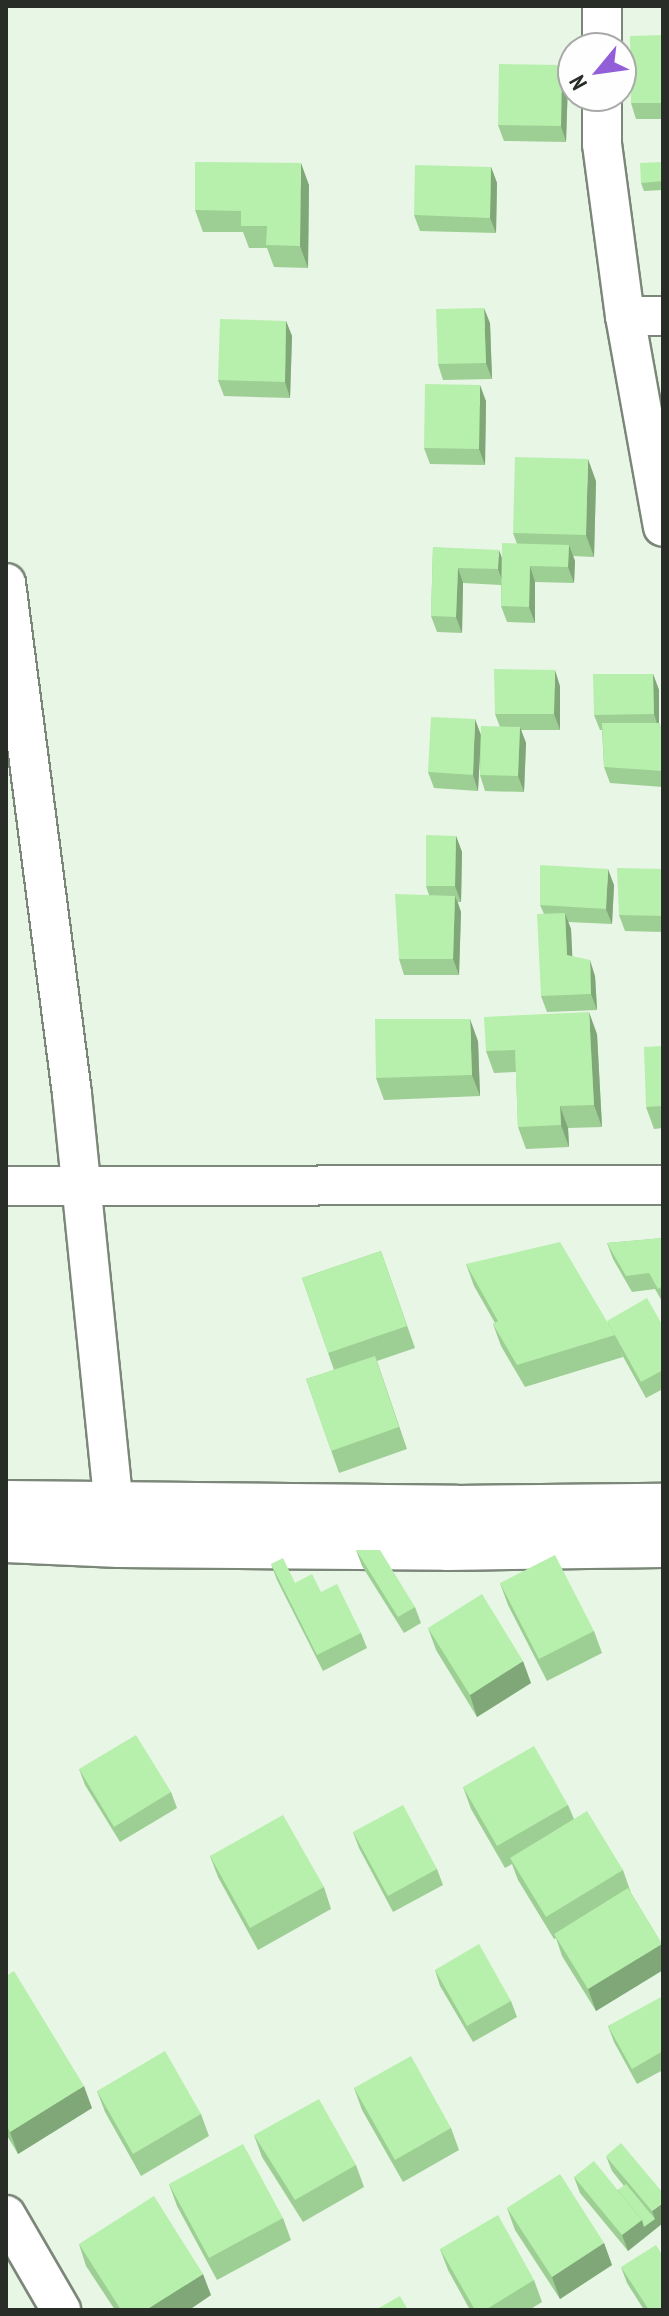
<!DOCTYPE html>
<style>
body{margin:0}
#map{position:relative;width:669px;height:2316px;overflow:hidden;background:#e8f6e5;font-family:"PT Sans Narrow",sans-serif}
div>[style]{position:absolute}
.roads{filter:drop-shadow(2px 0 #7b8778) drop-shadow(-2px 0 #7b8778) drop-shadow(0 2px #7b8778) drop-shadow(0 -2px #7b8778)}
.minor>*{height:38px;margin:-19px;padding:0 19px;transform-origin:19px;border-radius:19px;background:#fff}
.tertiary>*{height:44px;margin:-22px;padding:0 22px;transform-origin:22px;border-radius:22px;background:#fff}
.wall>*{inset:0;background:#9dce94}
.shaded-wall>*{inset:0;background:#80a778}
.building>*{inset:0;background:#b7efac}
span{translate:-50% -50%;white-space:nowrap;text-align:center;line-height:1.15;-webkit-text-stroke:6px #fefefe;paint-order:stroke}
.frame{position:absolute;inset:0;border:8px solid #282d27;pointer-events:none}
.north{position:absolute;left:557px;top:32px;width:80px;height:80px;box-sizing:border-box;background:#fefefe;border:2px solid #a8aaa8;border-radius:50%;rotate:241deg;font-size:22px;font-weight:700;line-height:32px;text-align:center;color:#282d27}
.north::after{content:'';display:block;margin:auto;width:28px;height:36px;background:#925fd8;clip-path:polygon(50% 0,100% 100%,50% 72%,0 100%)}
</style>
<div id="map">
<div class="roads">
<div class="minor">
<div style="left:602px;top:6px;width:42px;rotate:90deg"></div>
<div style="left:602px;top:96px;width:48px;rotate:90deg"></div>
<div style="left:602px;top:144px;width:174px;rotate:82.4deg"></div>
<div style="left:625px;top:316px;width:214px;rotate:79.8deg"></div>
<div style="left:625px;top:316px;width:38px"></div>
<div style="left:6px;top:583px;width:515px;rotate:82.64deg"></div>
<div style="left:72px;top:1094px;width:442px;rotate:84.2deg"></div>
<div style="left:6px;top:1186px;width:657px;rotate:-0.09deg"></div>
<div style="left:6px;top:2215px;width:110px;rotate:59.9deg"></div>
</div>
<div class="tertiary">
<div style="left:6px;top:1503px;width:451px;rotate:0.6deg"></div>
<div style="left:457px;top:1508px;width:206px;rotate:-0.6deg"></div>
<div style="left:6px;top:1540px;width:113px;rotate:2.5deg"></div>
<div style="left:119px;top:1545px;width:329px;rotate:0.5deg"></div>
<div style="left:448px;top:1548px;width:215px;rotate:-0.8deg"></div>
</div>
</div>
<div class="wall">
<div style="clip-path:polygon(663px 35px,663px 119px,636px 119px,631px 103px)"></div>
<div style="clip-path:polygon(568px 80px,566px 142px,504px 141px,498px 125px)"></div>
<div style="clip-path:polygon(663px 162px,663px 190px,644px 191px,641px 183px)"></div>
<div style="clip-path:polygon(491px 167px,497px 183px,496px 233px,420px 231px,414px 215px)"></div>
<div style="clip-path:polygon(309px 185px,308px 268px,274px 267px,267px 248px,249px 248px,243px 232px,203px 232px,195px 210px)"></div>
<div style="clip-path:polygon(286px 321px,292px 336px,290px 398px,224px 396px,218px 380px)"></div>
<div style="clip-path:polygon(490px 323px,492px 379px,443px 380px,438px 364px)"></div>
<div style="clip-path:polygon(486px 401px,485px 465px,430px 464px,424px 448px)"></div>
<div style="clip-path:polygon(596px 481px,594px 557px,573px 556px,575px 561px,574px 583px,535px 582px,535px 623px,507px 622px,501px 606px,501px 585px,463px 583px,462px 633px,437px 632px,431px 616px,433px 547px,502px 558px,517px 544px,513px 533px)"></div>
<div style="clip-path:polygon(653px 674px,659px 690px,659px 723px,663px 732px,663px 787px,610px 783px,604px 767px,602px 730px,600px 730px,594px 715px)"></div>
<div style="clip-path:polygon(560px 686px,560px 730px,521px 730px,526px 743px,524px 792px,485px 791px,480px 775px,480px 751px,478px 791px,434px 788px,428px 772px,481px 734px,500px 727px,495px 714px)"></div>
<div style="clip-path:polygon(456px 836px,462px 852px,461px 902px,458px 902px,461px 912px,459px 975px,404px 975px,399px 959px,429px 895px,426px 886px)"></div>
<div style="clip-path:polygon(663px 869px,663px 932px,625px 931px,619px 915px)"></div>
<div style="clip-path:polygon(614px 885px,612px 924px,568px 922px,571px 929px,572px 956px,595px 976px,597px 1010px,547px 1012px,541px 996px,544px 914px,540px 905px)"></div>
<div style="clip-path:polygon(597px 1034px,602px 1127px,568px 1128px,569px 1147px,526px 1149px,518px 1127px,516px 1072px,494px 1073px,486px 1051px)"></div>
<div style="clip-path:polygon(478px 1041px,480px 1096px,384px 1100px,376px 1078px)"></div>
<div style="clip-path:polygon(663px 1046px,663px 1128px,654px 1129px,646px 1107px)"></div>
<div style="clip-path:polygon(663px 1238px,663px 1303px,655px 1289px,632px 1292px,613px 1259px,607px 1243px)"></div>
<div style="clip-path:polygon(381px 1251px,415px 1348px,377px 1361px,407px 1449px,339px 1473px,306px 1379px,334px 1370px,302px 1278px)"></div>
<div style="clip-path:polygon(466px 1264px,607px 1323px,663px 1326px,663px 1389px,646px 1398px,620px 1351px,623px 1357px,525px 1387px,501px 1346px,493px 1324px,495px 1323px,474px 1286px)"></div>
<div style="clip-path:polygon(356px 1550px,415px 1607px,421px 1623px,404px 1633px,362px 1566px)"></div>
<div style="clip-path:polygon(271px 1564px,295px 1583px,321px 1592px,361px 1633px,367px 1648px,323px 1671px,277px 1580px)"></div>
<div style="clip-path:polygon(500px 1583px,594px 1631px,602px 1653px,547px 1681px,508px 1605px)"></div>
<div style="clip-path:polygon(428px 1628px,531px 1683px,477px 1717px,436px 1650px)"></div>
<div style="clip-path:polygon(79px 1769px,171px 1792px,177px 1808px,120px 1842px,85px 1785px)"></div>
<div style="clip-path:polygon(463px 1787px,568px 1805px,574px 1819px,623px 1870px,631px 1893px,663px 1946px,663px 1970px,596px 2011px,562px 1956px,556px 1938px,554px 1939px,518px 1880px,512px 1864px,505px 1868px,471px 1809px)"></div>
<div style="clip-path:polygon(353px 1832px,437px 1869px,443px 1885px,393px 1912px,359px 1848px)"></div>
<div style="clip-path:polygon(210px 1856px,324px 1887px,331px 1909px,258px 1950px,218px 1877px)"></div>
<div style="clip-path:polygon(435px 1970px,511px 2001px,517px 2017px,473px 2042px,440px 1986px)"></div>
<div style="clip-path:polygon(6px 1976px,92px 2108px,18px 2154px,6px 2134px)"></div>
<div style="clip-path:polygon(663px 2001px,663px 2070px,637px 2084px,614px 2042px,608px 2026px)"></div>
<div style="clip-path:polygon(354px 2088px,451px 2128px,459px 2150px,403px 2182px,362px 2110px)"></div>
<div style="clip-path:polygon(97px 2091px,201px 2114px,209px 2136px,141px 2176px,105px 2112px)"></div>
<div style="clip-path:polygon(254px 2135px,356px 2165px,364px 2187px,303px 2222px,262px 2157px)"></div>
<div style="clip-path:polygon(606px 2156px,663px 2223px,628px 2251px,580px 2193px,574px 2177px,618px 2190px,624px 2186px,612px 2171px)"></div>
<div style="clip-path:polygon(169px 2184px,283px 2218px,291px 2240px,217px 2280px,177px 2206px)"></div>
<div style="clip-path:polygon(507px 2208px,604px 2243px,612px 2265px,560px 2299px,515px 2230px)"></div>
<div style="clip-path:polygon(79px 2244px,211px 2295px,189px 2310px,115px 2310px,86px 2266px)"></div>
<div style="clip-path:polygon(440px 2249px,534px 2280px,542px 2302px,529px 2310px,470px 2310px,448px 2270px)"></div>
<div style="clip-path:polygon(621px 2267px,663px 2310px,644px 2310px,627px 2283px)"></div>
</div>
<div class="shaded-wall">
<div style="clip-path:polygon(562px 65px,568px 80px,566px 142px,561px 126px)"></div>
<div style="clip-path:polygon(301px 163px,309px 185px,308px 268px,300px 246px)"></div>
<div style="clip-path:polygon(491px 167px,497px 183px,496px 233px,490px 218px)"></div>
<div style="clip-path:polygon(484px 308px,490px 323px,492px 379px,486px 363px)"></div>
<div style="clip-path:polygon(286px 321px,292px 336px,290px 398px,285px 382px)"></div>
<div style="clip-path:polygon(480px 385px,486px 401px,485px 465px,479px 449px)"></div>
<div style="clip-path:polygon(588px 459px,596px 481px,594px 557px,586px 535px)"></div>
<div style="clip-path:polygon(569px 545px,575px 561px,574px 583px,568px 567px)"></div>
<div style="clip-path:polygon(499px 550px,505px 566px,504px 585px,498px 569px)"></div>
<div style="clip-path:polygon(530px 566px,535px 582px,535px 623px,529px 607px)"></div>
<div style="clip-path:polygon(458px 568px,463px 583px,462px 633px,456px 617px)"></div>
<div style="clip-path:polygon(555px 670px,560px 686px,560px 730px,554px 714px)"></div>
<div style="clip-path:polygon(653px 674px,659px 690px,659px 730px,654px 714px)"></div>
<div style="clip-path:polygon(475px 719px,481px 735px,478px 791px,473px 775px)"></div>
<div style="clip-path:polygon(520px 727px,526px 743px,524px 792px,518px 776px)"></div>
<div style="clip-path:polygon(456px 836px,462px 852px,461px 902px,455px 886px)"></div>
<div style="clip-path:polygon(608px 869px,614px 885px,612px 924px,606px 909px)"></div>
<div style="clip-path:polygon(455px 896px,461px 912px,459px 975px,453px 959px)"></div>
<div style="clip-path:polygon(565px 913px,571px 929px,573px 971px,567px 955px)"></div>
<div style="clip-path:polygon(590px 960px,595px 976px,597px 1010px,591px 994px)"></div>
<div style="clip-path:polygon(589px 1012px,597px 1034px,602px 1127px,594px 1105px)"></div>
<div style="clip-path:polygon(470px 1019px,478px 1041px,480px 1096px,472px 1075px)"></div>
<div style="clip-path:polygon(560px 1106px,568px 1128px,569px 1147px,561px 1125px)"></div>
<div style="clip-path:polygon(523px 1661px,531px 1683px,477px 1717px,470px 1695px)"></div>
<div style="clip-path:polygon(662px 1944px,663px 1970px,596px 2011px,588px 1989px)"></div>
<div style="clip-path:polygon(84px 2086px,92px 2108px,18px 2154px,10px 2132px)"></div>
<div style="clip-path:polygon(663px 2203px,663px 2223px,628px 2251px,622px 2235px,642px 2220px,655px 2219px,652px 2211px)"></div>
<div style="clip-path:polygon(604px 2243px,612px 2265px,560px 2299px,552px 2277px)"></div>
<div style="clip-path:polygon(203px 2274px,211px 2295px,189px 2310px,146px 2310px)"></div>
</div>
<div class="building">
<div style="clip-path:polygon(663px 35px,663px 103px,631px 103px,630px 36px)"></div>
<div style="clip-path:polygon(499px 64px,562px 65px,561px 126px,498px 125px)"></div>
<div style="clip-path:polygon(195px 162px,301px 163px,300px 246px,266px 245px,267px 226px,241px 226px,241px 211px,195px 210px)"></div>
<div style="clip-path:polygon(663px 162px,663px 181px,641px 183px,640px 163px)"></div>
<div style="clip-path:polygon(415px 165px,491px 167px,490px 218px,414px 215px)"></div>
<div style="clip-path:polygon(484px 308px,486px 363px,438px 364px,436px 309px)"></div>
<div style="clip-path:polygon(220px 319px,286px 321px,285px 382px,218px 380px)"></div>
<div style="clip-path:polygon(425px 384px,480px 385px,479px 449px,424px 448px)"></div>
<div style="clip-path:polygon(515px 457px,588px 459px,586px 535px,513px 533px)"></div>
<div style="clip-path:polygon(502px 543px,569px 545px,568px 567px,530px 566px,529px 607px,501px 606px)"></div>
<div style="clip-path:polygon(433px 547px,499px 550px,498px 569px,458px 568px,456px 617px,431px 616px)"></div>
<div style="clip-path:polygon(494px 669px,555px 670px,554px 714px,495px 714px)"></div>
<div style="clip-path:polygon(593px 674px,653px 674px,654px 714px,594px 715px)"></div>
<div style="clip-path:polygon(431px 717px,475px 719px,473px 775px,428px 772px)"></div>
<div style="clip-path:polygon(602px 723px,660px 723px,663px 738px,663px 771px,604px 767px)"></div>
<div style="clip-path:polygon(481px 726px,520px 727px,518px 776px,480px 775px)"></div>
<div style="clip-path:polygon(426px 835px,456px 836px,455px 886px,426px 886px)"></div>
<div style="clip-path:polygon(540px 865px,608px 869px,606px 909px,540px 905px)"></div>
<div style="clip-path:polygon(617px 868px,663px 869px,663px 916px,619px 915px)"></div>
<div style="clip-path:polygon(395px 894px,455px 896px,453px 959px,399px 959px)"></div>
<div style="clip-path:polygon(565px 913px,567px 955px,590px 960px,591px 994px,541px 996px,537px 914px)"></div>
<div style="clip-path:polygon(589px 1012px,594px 1105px,560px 1106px,561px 1125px,518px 1127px,515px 1050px,486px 1051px,484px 1017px)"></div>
<div style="clip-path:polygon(375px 1019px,470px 1019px,472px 1075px,376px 1078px)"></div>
<div style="clip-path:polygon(663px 1046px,663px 1106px,646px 1107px,644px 1047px)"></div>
<div style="clip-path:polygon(663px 1238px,663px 1286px,658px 1289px,649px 1273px,626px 1276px,607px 1243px)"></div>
<div style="clip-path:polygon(560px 1242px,615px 1335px,517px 1365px,493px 1324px,498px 1321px,466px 1264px)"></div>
<div style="clip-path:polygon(381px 1251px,407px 1326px,328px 1353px,302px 1278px)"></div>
<div style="clip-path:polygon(647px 1298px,663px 1326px,663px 1370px,641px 1382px,607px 1321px)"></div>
<div style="clip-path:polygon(375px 1356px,399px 1427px,331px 1451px,306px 1379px)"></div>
<div style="clip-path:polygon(356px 1550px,380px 1550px,415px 1607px,398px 1617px)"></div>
<div style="clip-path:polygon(555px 1555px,594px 1631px,539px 1659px,500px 1583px)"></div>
<div style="clip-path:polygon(283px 1558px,295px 1583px,312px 1574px,321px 1592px,337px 1584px,361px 1633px,317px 1655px,271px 1564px)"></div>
<div style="clip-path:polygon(482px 1594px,523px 1661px,470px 1695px,428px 1628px)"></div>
<div style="clip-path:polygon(136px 1735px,171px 1792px,114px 1827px,79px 1769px)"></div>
<div style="clip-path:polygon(534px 1746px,568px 1805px,497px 1846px,463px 1787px)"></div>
<div style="clip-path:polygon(403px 1805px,437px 1869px,388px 1896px,353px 1832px)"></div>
<div style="clip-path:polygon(587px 1811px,623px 1870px,546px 1917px,510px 1858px)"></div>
<div style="clip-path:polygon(283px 1815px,324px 1887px,250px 1928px,210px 1856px)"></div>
<div style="clip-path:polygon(628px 1888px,662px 1944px,588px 1989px,554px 1934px)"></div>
<div style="clip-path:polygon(479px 1944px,511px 2001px,467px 2026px,435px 1970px)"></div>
<div style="clip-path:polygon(14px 1971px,84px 2086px,10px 2132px,6px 2125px,6px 1976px)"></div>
<div style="clip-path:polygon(661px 1997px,663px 2001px,663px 2051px,632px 2069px,608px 2026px)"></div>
<div style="clip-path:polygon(165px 2051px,201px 2114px,133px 2154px,97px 2091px)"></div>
<div style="clip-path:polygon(411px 2056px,451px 2128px,395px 2160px,354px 2088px)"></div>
<div style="clip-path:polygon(319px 2099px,356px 2165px,295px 2200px,254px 2135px)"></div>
<div style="clip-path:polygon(621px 2143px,663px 2193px,663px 2203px,652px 2211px,606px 2156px)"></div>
<div style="clip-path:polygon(243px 2144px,283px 2218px,209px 2258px,169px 2184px)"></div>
<div style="clip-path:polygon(594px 2161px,642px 2220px,622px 2235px,574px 2177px)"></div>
<div style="clip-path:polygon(560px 2174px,604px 2243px,552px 2277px,507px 2208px)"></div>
<div style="clip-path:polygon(626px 2184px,655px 2219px,644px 2227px,642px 2220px,618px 2190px)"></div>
<div style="clip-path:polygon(154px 2196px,203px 2274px,146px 2310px,121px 2310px,79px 2244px)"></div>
<div style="clip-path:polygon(498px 2215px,534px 2280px,485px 2310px,475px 2310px,440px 2249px)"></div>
<div style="clip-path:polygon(656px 2245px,663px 2256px,663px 2310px,649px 2310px,621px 2267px)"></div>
<div style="clip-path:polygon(400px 2296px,408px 2310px,375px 2310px)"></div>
</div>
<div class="frame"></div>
<div class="north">N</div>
</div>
